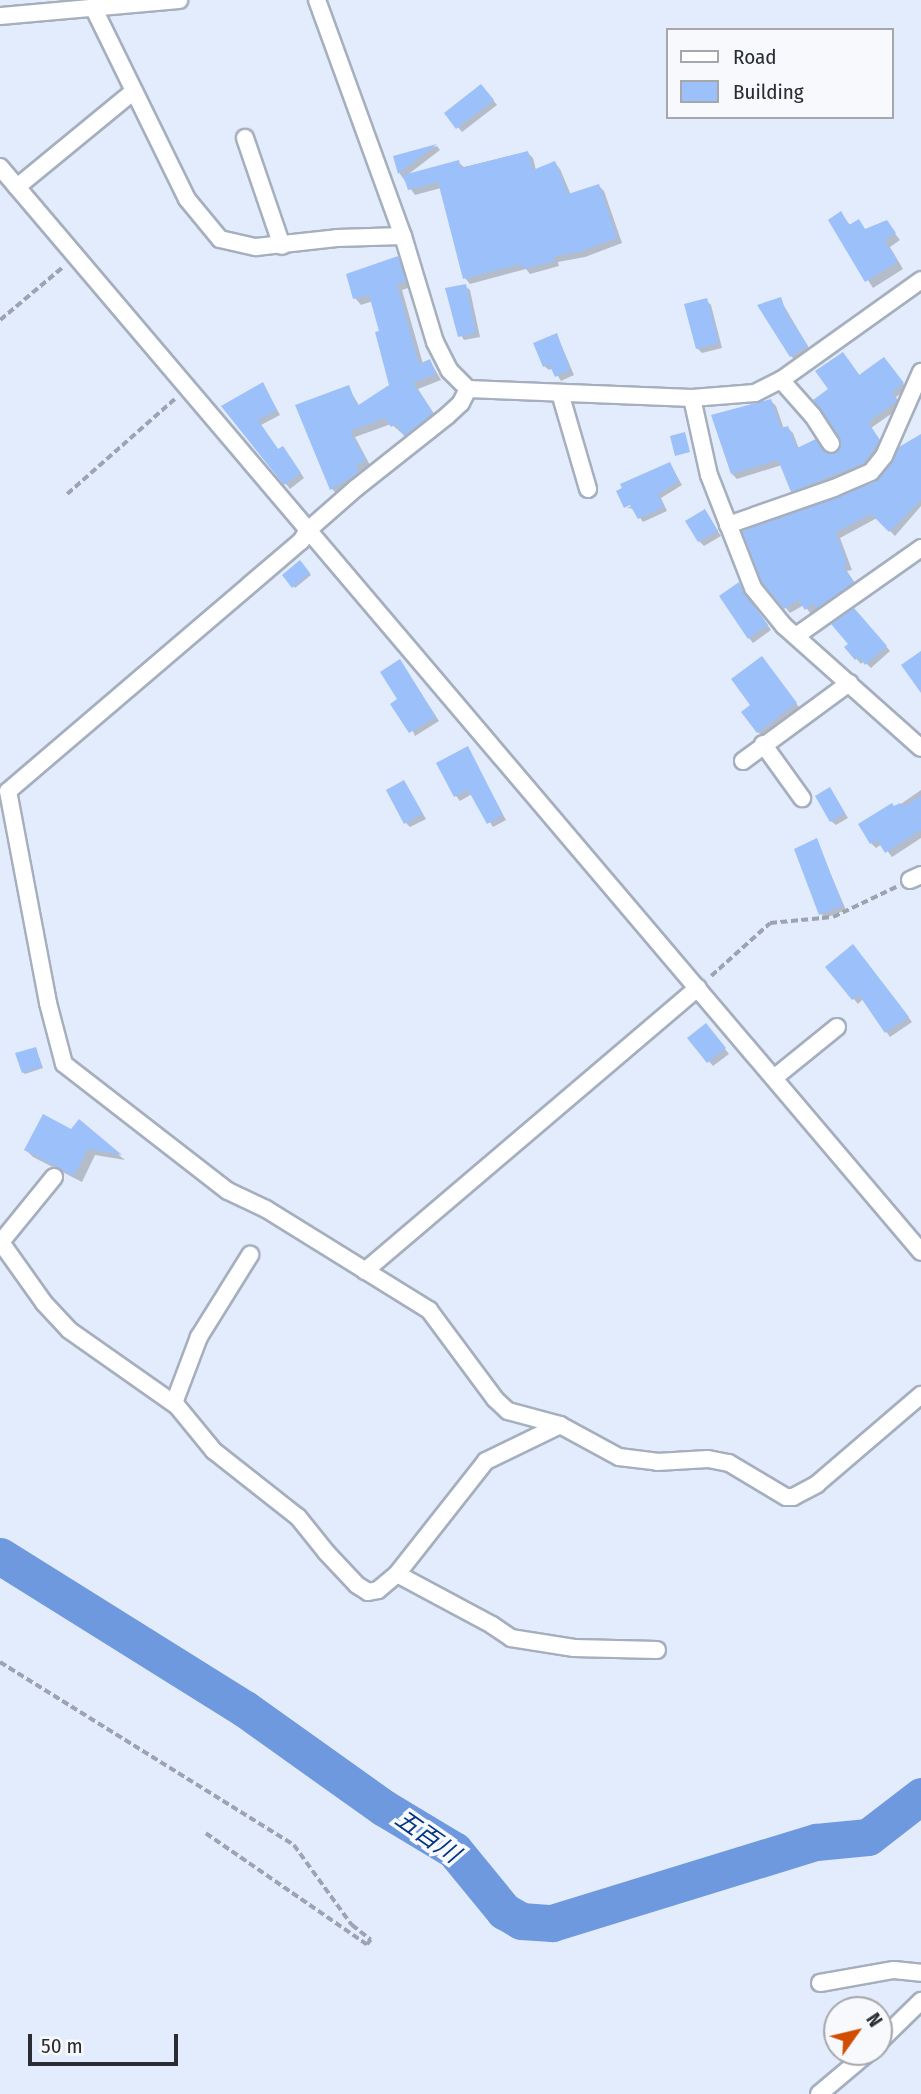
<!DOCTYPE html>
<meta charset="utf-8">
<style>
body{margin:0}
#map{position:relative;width:921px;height:2094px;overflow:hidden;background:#e3ecfc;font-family:"Fira Sans Condensed","Noto Sans JP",sans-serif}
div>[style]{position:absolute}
.shadow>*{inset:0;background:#0003}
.river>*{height:37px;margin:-18.5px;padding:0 18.5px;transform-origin:18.5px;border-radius:18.5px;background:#6f99de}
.building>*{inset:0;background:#9cc0f9}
.path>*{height:3.5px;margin-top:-1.75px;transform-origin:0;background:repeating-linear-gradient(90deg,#9da4b0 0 7px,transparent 0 10.5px)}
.roads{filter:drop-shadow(2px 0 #a6afbe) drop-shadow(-2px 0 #a6afbe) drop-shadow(0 2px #a6afbe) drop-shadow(0 -2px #a6afbe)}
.street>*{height:16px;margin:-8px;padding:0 8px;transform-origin:8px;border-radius:8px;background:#fff}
span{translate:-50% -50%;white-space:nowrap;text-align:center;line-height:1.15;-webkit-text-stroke:7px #f7f9fc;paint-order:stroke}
.water-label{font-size:24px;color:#003484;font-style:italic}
.legend{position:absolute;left:666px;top:28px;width:228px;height:91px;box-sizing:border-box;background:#f7f9fc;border:2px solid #a5a7ab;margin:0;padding:9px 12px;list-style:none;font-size:21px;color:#292c32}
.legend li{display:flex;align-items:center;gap:14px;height:35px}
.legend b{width:35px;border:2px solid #a5a7ab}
.north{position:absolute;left:823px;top:1996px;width:70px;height:70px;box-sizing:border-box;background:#f7f9fc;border:2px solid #a5a7ab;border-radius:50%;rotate:56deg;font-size:19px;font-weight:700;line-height:28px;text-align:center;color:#292c32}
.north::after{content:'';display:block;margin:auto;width:24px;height:32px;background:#d14d02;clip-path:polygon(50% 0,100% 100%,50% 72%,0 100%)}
.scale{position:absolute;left:28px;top:2034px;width:150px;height:32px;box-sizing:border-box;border:4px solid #292c32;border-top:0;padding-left:9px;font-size:21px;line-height:24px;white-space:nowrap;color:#292c32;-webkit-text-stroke:5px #f7f9fc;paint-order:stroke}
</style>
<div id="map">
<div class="shadow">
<div style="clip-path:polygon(485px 90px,497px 105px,462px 132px,446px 113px)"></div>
<div style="clip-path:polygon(437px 146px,440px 150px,406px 176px,458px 162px,464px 167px,527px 152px,533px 158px,536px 170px,555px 163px,560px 169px,571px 195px,599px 186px,604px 191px,622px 243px,585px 257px,558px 262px,559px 266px,530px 274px,526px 269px,470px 284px,465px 278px,441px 188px,415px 195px,400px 174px,395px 157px)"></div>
<div style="clip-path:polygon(841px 214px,851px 226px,858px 222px,867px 231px,886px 222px,900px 240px,890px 247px,903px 269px,873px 288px,830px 220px)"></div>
<div style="clip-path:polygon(398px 258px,404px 264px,411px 287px,402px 290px,423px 364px,430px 361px,441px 380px,418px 389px,438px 420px,411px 441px,391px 424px,355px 437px,371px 467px,361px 473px,365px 479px,338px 495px,332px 489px,298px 406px,348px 387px,360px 407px,391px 386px,373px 301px,361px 305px,355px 298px)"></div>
<div style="clip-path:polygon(465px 286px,470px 290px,480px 337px,464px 340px,455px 325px,447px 290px)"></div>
<div style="clip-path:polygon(780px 299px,810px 350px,795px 360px,791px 356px)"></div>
<div style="clip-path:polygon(706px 300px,711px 305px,722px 348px,702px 353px,697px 348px)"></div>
<div style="clip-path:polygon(557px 335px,574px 375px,561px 381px,553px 368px,549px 370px,544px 366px)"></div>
<div style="clip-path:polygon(848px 359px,860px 376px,889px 364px,907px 389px,896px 397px,901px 407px,871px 428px,884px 446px,870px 468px,798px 496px,782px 465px,737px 479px,732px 474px,771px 401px,776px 406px,784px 429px,788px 428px,793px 433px,799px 449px,837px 455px,842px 449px,830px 389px)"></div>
<div style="clip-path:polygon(263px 384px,280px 415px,261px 425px,279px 451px,287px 453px,304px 478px,290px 489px,224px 407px)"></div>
<div style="clip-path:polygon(921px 436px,921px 506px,895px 536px,877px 518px,840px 538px,852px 570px,847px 571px,858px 588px,824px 613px,820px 609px,811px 614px,804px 605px,790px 613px,764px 582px,876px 483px)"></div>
<div style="clip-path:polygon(670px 464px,682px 485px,661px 498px,667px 511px,643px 522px,634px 509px,627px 508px,638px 503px)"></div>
<div style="clip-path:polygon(705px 511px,721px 536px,704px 546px,699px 541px)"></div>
<div style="clip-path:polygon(300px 563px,311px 575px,295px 588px,284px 575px)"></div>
<div style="clip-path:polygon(739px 584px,771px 630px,753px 643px,749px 638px)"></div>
<div style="clip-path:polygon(859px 614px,890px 651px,871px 668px,864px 661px,861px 664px,847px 648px)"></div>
<div style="clip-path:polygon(762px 658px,802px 711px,765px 739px,758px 732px)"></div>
<div style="clip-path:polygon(400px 661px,439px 721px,415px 736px,399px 700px)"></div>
<div style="clip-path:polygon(467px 748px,506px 820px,493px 827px,472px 794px,460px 801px,456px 796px,438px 764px)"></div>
<div style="clip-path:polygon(404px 782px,426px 819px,410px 827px,406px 823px)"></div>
<div style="clip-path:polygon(830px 789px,848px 818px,836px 825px,831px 821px)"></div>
<div style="clip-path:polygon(921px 790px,921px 838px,892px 857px,882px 844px,876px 848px,871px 843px,895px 808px)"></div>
<div style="clip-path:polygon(816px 840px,846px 910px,825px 918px,821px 914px)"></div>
<div style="clip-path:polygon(857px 951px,912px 1022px,890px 1037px,863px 999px,858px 1004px,827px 967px)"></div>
<div style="clip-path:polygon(710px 1030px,729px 1054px,713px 1066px,690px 1039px)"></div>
<div style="clip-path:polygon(36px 1049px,43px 1068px,25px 1074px,23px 1072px)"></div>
<div style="clip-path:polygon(79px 1122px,125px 1160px,95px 1155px,82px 1182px,33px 1157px,26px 1150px,72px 1132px)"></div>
</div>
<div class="river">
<div style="left:0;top:1556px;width:289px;rotate:32deg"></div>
<div style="left:245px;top:1709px;width:171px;rotate:35.5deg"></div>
<div style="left:384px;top:1808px;width:82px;rotate:31deg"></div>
<div style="left:454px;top:1850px;width:79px;rotate:50.7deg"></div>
<div style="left:504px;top:1911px;width:20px;rotate:30deg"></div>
<div style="left:521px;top:1921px;width:31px;rotate:4deg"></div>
<div style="left:552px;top:1923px;width:276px;rotate:-17.1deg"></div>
<div style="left:816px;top:1842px;width:52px;rotate:-5.5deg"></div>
<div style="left:868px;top:1837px;width:67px;rotate:-37.7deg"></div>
</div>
<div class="building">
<div style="clip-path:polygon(481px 84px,494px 100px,456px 129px,444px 113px)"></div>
<div style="clip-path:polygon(437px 144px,398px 174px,393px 156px)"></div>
<div style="clip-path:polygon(528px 151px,533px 170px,555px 161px,568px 194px,599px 184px,617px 238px,579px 252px,554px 256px,555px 261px,523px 269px,521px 264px,463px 279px,438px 182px,408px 190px,403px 175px,459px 160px,461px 168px)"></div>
<div style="clip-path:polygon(841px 211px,849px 225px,859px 219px,865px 229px,887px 220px,896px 233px,885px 240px,898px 262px,865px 282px,828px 220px)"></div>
<div style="clip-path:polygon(398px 256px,406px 281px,397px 284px,419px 364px,430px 359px,436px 374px,413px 383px,433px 413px,404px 436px,396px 424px,391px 427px,385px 418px,350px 431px,366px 460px,356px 466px,360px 472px,330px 490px,295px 405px,349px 385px,357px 406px,389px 385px,375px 332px,379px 331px,369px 295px,353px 299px,346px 274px)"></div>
<div style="clip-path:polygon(466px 284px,476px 333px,458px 337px,445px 288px)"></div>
<div style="clip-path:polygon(781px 297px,786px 312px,808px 346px,790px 357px,757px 305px)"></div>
<div style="clip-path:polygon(707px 298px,719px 343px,696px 349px,684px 304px)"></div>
<div style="clip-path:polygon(557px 333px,570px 370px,555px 377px,549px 364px,543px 367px,533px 343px)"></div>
<div style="clip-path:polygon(843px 352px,859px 375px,884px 357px,904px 383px,892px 392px,897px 401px,868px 422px,880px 440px,864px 463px,791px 492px,778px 460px,731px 474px,711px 415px,771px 399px,781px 428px,788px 426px,797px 448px,816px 439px,826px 453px,837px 452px,840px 439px,813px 400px,828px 389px,815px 371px)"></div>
<div style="clip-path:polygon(263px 382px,277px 410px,258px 420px,278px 449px,283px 446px,301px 473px,284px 485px,221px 406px)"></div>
<div style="clip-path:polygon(685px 432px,690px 452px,675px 456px,670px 436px)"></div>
<div style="clip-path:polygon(921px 434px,921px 500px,889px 532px,871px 514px,836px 532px,847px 564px,843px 566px,854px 582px,817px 608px,813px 604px,805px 610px,798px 600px,784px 609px,762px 583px,742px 531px,875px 482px,892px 462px,899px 447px)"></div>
<div style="clip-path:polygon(670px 462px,679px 481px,658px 494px,664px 507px,638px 519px,630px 505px,624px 508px,616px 491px,622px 488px,620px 484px)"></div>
<div style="clip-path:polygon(705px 509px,718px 531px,698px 542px,685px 521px)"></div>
<div style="clip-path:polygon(300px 560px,310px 573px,292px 588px,282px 575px)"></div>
<div style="clip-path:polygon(739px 582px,745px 594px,768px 625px,748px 639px,719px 596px)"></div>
<div style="clip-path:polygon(854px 608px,887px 646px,865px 665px,859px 657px,855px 660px,844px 647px,848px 644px,831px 624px)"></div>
<div style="clip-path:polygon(921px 651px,921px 693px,901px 665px)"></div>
<div style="clip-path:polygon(762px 656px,797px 703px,757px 733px,741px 712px,750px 705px,731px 679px)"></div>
<div style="clip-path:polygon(400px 659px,436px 717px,409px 733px,390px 704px,397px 699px,380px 672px)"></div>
<div style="clip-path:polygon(468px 746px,503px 815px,487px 824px,468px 790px,454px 797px,436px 763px)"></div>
<div style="clip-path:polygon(404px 780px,423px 814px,404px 824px,386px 790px)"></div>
<div style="clip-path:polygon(830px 787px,845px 813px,830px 822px,815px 796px)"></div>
<div style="clip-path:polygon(921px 796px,921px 830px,885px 853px,877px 840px,870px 844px,858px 824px,892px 803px,894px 806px,900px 803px,903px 807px)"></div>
<div style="clip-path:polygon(817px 838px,843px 906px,819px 915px,794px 849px)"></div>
<div style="clip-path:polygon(853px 944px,909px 1017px,885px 1033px,859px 995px,852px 1000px,825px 967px)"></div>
<div style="clip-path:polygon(706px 1023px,726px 1048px,707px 1063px,687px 1038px)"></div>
<div style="clip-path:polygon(36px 1047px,42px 1067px,22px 1073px,15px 1053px)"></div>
<div style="clip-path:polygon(43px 1114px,71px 1129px,79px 1119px,122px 1155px,88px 1149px,74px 1176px,24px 1150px)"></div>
</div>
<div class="path">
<div style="left:0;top:320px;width:82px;rotate:-40.1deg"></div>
<div style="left:67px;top:494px;width:145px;rotate:-41.4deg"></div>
<div style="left:711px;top:976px;width:79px;rotate:-41.9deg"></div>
<div style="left:770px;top:923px;width:63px;rotate:-5.4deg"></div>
<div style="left:833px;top:917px;width:70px;rotate:-25.5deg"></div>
<div style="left:0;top:1662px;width:346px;rotate:31.9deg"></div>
<div style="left:294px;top:1845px;width:99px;rotate:54.1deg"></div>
<div style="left:352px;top:1925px;width:24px;rotate:38deg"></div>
<div style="left:371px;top:1940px;width:6px;rotate:129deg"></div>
<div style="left:367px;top:1945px;width:196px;rotate:-145.4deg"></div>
</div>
<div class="roads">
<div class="street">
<div style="left:317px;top:0;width:251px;rotate:70deg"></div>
<div style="left:403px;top:236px;width:111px;rotate:73.2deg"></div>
<div style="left:435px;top:342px;width:31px;rotate:63deg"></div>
<div style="left:449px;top:370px;width:27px;rotate:45deg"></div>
<div style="left:468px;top:389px;width:224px;rotate:2.3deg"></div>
<div style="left:692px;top:398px;width:63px;rotate:-4.5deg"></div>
<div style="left:755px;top:393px;width:29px;rotate:-27deg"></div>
<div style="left:781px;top:380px;width:172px;rotate:-35.5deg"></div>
<div style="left:93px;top:7px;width:214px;rotate:63.9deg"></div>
<div style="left:187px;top:199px;width:52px;rotate:50.5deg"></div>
<div style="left:220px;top:239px;width:37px;rotate:13deg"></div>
<div style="left:256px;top:247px;width:81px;rotate:-6.3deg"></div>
<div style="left:337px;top:238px;width:66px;rotate:-1.7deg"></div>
<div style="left:0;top:16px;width:180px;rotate:-5.1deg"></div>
<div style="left:245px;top:138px;width:114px;rotate:71.1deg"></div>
<div style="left:0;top:167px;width:1423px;rotate:49.67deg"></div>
<div style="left:17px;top:187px;width:151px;rotate:-39.4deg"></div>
<div style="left:781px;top:380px;width:48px;rotate:48.4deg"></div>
<div style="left:813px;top:416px;width:33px;rotate:57deg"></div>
<div style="left:468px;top:389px;width:16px;rotate:117deg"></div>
<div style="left:461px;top:403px;width:19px;rotate:137deg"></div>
<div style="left:447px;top:416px;width:116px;rotate:141.6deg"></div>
<div style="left:356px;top:488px;width:64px;rotate:138.8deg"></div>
<div style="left:308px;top:530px;width:13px;rotate:122deg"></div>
<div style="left:301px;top:541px;width:385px;rotate:139.5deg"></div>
<div style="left:8px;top:791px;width:216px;rotate:79.3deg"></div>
<div style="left:48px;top:1003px;width:63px;rotate:75.3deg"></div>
<div style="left:64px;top:1064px;width:207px;rotate:37.8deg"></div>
<div style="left:228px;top:1191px;width:42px;rotate:25.3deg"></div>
<div style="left:266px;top:1209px;width:192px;rotate:31.8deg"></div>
<div style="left:429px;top:1310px;width:111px;rotate:53.4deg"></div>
<div style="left:495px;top:1399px;width:18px;rotate:43deg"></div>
<div style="left:508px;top:1411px;width:54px;rotate:15.1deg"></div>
<div style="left:560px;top:1425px;width:67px;rotate:28.5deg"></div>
<div style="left:619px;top:1457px;width:38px;rotate:7deg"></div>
<div style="left:657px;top:1462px;width:51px;rotate:-3.4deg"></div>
<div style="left:708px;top:1459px;width:21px;rotate:11deg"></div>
<div style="left:729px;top:1463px;width:66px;rotate:30.8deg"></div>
<div style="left:786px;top:1497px;width:7px"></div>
<div style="left:793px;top:1497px;width:27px;rotate:-28deg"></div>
<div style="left:817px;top:1484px;width:137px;rotate:-40.6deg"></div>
<div style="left:560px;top:393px;width:100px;rotate:73.7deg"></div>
<div style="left:692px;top:398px;width:79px;rotate:77.6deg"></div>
<div style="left:709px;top:475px;width:121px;rotate:68.7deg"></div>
<div style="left:753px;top:588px;width:49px;rotate:50.8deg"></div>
<div style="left:784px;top:626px;width:183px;rotate:41.7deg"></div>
<div style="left:728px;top:525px;width:112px;rotate:-19.2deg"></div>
<div style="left:834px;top:488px;width:40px;rotate:-23.4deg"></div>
<div style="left:871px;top:472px;width:21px;rotate:-51deg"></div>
<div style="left:884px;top:456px;width:92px;rotate:-66.2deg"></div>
<div style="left:796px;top:636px;width:153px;rotate:-35.1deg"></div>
<div style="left:763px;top:744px;width:67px;rotate:54.2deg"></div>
<div style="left:743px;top:761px;width:132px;rotate:-36.3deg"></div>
<div style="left:910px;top:880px;width:12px;rotate:-24deg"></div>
<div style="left:774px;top:1078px;width:81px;rotate:-39deg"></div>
<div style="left:0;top:1241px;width:76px;rotate:54.6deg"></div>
<div style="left:44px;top:1303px;width:37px;rotate:47deg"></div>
<div style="left:69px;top:1330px;width:132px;rotate:35.1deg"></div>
<div style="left:177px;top:1406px;width:58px;rotate:50.6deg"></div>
<div style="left:214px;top:1451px;width:107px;rotate:38.2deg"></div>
<div style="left:298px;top:1517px;width:45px;rotate:51.3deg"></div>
<div style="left:326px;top:1552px;width:45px;rotate:46.8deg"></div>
<div style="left:357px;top:1585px;width:13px;rotate:32deg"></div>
<div style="left:368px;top:1592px;width:10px;rotate:-11deg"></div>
<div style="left:378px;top:1590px;width:25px;rotate:-40deg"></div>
<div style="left:397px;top:1574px;width:144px;rotate:-51.8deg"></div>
<div style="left:486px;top:1461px;width:82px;rotate:-25.9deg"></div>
<div style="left:1px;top:1242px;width:84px;rotate:-50.8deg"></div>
<div style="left:365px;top:1271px;width:437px;rotate:-40.4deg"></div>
<div style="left:174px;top:1403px;width:71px;rotate:-69.3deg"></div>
<div style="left:199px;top:1337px;width:97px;rotate:-58.1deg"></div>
<div style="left:397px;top:1574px;width:108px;rotate:28.2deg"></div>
<div style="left:492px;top:1625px;width:23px;rotate:34deg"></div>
<div style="left:511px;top:1638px;width:64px;rotate:9deg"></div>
<div style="left:574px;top:1648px;width:83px;rotate:1.4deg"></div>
<div style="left:820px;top:1983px;width:75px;rotate:-10deg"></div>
<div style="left:894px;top:1970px;width:27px;rotate:6deg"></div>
<div style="left:879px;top:2042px;width:59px;rotate:-44.3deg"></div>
<div style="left:819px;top:2094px;width:65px;rotate:-40deg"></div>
</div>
</div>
<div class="water-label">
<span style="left:427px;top:1837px;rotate:35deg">五百川</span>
</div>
<ul class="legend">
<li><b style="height:9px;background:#fff"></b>Road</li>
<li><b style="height:19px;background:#9cc0f9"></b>Building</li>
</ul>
<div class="north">N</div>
<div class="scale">50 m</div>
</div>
